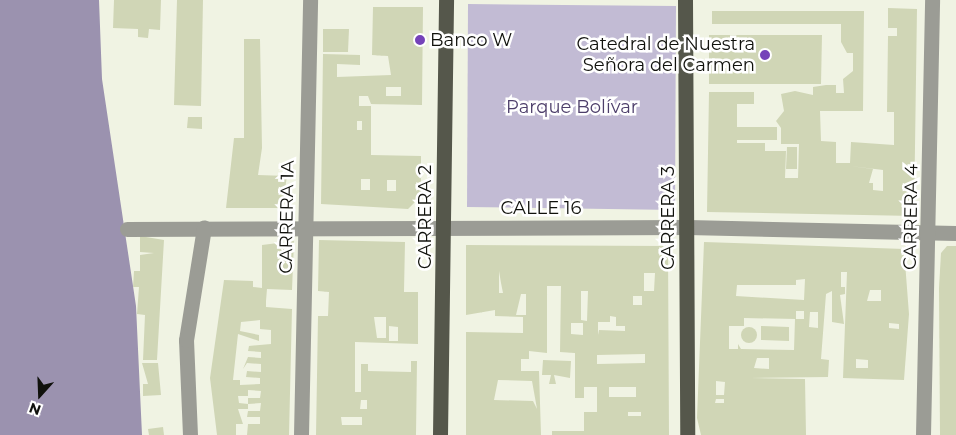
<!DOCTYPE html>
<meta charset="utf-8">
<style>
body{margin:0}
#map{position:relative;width:956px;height:435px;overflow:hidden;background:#f0f3e3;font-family:Montserrat,sans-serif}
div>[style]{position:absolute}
.green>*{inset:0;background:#c2bbd4}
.water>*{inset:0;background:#9b92af}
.building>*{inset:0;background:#d0d6b6}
.round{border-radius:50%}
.minor>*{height:15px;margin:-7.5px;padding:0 7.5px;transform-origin:7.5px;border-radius:7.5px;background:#9b9c95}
.major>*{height:15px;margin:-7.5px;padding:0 7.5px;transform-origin:7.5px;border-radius:7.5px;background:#55574b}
.dots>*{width:14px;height:14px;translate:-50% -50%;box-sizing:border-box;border:2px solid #fff;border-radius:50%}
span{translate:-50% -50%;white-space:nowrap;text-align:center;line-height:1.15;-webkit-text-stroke:5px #fff;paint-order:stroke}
.poi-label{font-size:18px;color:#10110c}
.left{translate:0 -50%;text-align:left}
.right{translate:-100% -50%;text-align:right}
.park-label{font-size:18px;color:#4d3e6a}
.street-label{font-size:18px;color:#10110c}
.north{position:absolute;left:15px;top:370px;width:50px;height:50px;-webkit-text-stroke:4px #fff;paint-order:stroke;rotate:200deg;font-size:14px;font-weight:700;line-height:20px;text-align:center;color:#10110c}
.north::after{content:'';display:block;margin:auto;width:18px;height:22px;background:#10110c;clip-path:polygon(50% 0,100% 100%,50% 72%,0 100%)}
</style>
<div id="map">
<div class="green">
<div style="clip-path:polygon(468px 4px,676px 6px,675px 210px,467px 207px)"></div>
</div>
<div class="water">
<div style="clip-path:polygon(0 0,99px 0,102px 79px,136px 306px,142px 435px,0 435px)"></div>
</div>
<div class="building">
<div style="clip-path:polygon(114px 0,161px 0,160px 30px,149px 29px,148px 38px,138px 37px,138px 29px,113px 28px)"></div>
<div style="clip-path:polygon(177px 0,203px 0,201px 106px,174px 105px)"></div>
<div style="clip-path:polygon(evenodd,373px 7px,423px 7px,422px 105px,371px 104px,368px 96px,359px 96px,359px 106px,371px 106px,371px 155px,421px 156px,421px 196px,408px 209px,321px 204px,323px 54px,360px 55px,360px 65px,337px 64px,337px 77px,391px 75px,388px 56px,372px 55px,373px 7px,386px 87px,401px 87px,401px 96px,386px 96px,386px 87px,373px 7px,357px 121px,362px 121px,362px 130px,357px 130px,357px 121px,373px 7px,361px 179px,370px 179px,370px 190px,361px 190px,361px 179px,373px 7px,387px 180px,396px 180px,396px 191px,387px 191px,387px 180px)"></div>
<div style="clip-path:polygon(evenodd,888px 8px,917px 9px,914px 216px,707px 212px,709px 92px,754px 92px,754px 104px,737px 104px,737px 127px,777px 127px,777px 140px,737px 140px,737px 143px,765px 143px,765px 151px,786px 151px,785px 178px,798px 178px,799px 144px,781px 144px,781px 128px,776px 121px,784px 111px,781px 94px,795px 91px,813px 95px,813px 87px,826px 85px,836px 85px,836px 93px,844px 93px,843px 79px,853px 71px,853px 53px,847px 53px,841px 42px,841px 24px,712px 24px,712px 11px,864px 11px,863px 111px,820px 111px,821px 141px,836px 142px,836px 163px,850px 163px,851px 142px,894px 145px,894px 112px,887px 112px,888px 36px,897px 36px,897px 28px,888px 28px,888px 8px,850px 166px,883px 170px,883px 191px,873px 190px,873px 183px,869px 183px,873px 169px,850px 166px)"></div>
<div style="clip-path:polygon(323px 29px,349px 29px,348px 52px,323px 52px)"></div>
<div style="clip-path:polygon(709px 35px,822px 35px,821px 84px,709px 84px)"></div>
<div style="clip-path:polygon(244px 39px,260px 39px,262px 148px,258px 175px,287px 176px,283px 203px,277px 208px,226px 208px,234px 138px,244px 138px)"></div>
<div style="clip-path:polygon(188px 117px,202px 117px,202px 129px,187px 128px)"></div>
<div style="clip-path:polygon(787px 147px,797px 147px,797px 169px,786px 169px)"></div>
<div style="clip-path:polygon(140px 236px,164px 240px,157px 360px,143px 360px,145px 315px,137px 314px,139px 287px,133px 287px,134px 271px,140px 271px,140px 255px,154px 253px,140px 252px)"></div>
<div style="clip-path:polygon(evenodd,319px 240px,405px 242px,404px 292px,418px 292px,418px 344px,355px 342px,355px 392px,361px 392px,361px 364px,368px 364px,368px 371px,411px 372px,411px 361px,417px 361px,416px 435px,316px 435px,318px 316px,328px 316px,329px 292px,318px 291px,319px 240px,374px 317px,386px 317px,386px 338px,377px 338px,374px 317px,319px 240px,389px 326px,398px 327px,398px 341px,389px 341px,389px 326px,319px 240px,361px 400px,367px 400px,367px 409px,360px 409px,361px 400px,319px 240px,341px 417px,362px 417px,362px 425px,342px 425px,341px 417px)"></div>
<div style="clip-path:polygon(evenodd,294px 241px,292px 290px,267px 289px,266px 301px,266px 307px,292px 309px,289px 435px,247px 435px,248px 424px,260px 424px,260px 417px,247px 417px,248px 411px,260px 411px,261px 403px,248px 404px,248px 398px,260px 398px,261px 391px,248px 390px,248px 396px,238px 396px,239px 403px,248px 404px,248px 409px,238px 409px,243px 424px,236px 424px,236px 435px,217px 435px,210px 378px,224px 280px,253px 281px,253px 287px,262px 288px,262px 245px,294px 241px,260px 320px,260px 329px,271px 330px,271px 344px,249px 346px,248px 351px,261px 352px,261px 358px,248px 357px,243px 369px,247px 363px,261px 364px,261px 372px,247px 371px,246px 377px,260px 378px,260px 384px,240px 385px,240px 380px,233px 380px,238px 334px,259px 341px,259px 335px,240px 331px,241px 322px,260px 320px)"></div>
<div style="clip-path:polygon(evenodd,704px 242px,904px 249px,909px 314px,904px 380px,843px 378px,847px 272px,841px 272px,841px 287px,845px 287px,845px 294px,840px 295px,844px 324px,832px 322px,832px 291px,826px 294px,821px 359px,829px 360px,828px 377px,751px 378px,805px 379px,806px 435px,701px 435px,697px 418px,704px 242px,805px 279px,804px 300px,736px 296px,737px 285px,796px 285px,796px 280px,805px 279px,704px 242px,870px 290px,881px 290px,881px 301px,867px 301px,870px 290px,704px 242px,796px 311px,804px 311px,804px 319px,795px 319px,794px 350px,741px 349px,738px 344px,738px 349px,729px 349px,729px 326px,744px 326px,744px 318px,796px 319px,796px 311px,704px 242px,810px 312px,818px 312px,818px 328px,809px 327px,810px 312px,704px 242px,889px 323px,899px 324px,899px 329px,889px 328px,889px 323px,704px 242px,757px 358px,769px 358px,769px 369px,754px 368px,757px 358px,704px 242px,856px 359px,868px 360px,868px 368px,856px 368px,856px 359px,704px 242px,716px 381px,725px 382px,724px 395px,716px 395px,716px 381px,704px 242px,716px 399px,724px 399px,724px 403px,715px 403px,716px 399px)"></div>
<div style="clip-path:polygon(evenodd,466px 245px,668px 246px,669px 435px,552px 435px,552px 431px,584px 431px,584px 412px,597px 412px,597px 387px,584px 387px,584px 398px,575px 398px,575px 353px,560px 352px,561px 286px,547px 286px,547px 353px,529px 351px,529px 359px,521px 359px,521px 371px,539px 371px,541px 435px,466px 435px,466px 332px,523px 333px,523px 317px,495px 316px,495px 310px,466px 315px,466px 245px,499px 271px,501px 283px,503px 293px,499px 293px,499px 271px,466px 245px,644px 273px,655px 273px,654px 291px,644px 291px,644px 273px,466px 245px,581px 291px,588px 291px,587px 321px,581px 320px,581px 291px,466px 245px,521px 294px,526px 294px,526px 315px,516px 315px,521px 294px,466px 245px,633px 296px,642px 296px,642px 305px,633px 305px,633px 296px,466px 245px,610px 316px,616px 317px,616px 326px,625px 326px,625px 331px,599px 330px,598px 335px,598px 322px,610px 322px,610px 316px,466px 245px,571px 323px,583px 323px,583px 335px,571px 334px,571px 323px,466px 245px,645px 354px,645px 363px,597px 364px,597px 355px,645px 354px,466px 245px,498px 380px,532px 381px,537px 409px,533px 401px,494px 400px,498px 380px,466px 245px,609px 387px,636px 387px,636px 397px,609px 397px,609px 387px,466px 245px,628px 412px,641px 412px,641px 416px,628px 416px,628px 412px)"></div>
<div style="clip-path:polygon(947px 246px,956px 246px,956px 435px,940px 435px,939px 288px,941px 253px)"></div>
<div style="clip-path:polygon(761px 326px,789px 327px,789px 341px,761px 340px)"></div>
<div class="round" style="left:741px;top:327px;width:16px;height:16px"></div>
<div style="clip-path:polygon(543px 360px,571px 361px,570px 378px,554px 375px,556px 384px,549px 384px,551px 375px,542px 375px)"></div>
<div style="clip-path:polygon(142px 363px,158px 363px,161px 395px,143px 396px,143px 384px,148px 384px)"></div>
<div style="clip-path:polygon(163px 427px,164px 435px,149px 435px,148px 429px)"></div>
</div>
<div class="minor">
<div style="left:127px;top:229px;width:560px;rotate:-0.2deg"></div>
<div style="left:687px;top:227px;width:269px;rotate:1.3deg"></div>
<div style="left:190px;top:435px;width:95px;rotate:-92.4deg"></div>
<div style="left:186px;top:340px;width:114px;rotate:-80.9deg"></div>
<div style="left:301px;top:435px;width:435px;rotate:-88.8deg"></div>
<div style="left:923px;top:435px;width:435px;rotate:-88.8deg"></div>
</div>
<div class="major">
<div style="left:685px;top:0;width:435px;rotate:89.7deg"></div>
<div style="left:440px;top:435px;width:435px;rotate:-89.2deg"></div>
</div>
<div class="dots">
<div style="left:420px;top:40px;background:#7542b9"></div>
<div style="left:765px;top:55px;background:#7542b9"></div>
</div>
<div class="poi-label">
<span class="left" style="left:430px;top:40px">Banco W</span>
<span class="right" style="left:755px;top:55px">Catedral de Nuestra<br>Señora del Carmen</span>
</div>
<div class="park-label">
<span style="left:572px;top:107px">Parque Bolívar</span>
</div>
<div class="street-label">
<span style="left:541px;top:208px">CALLE 16</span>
<span style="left:287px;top:217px;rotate:-89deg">CARRERA 1A</span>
<span style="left:425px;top:217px;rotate:-90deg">CARRERA 2</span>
<span style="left:911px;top:217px;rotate:-89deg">CARRERA 4</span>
<span style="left:668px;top:218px;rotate:-90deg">CARRERA 3</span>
</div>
<div class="north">N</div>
</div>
